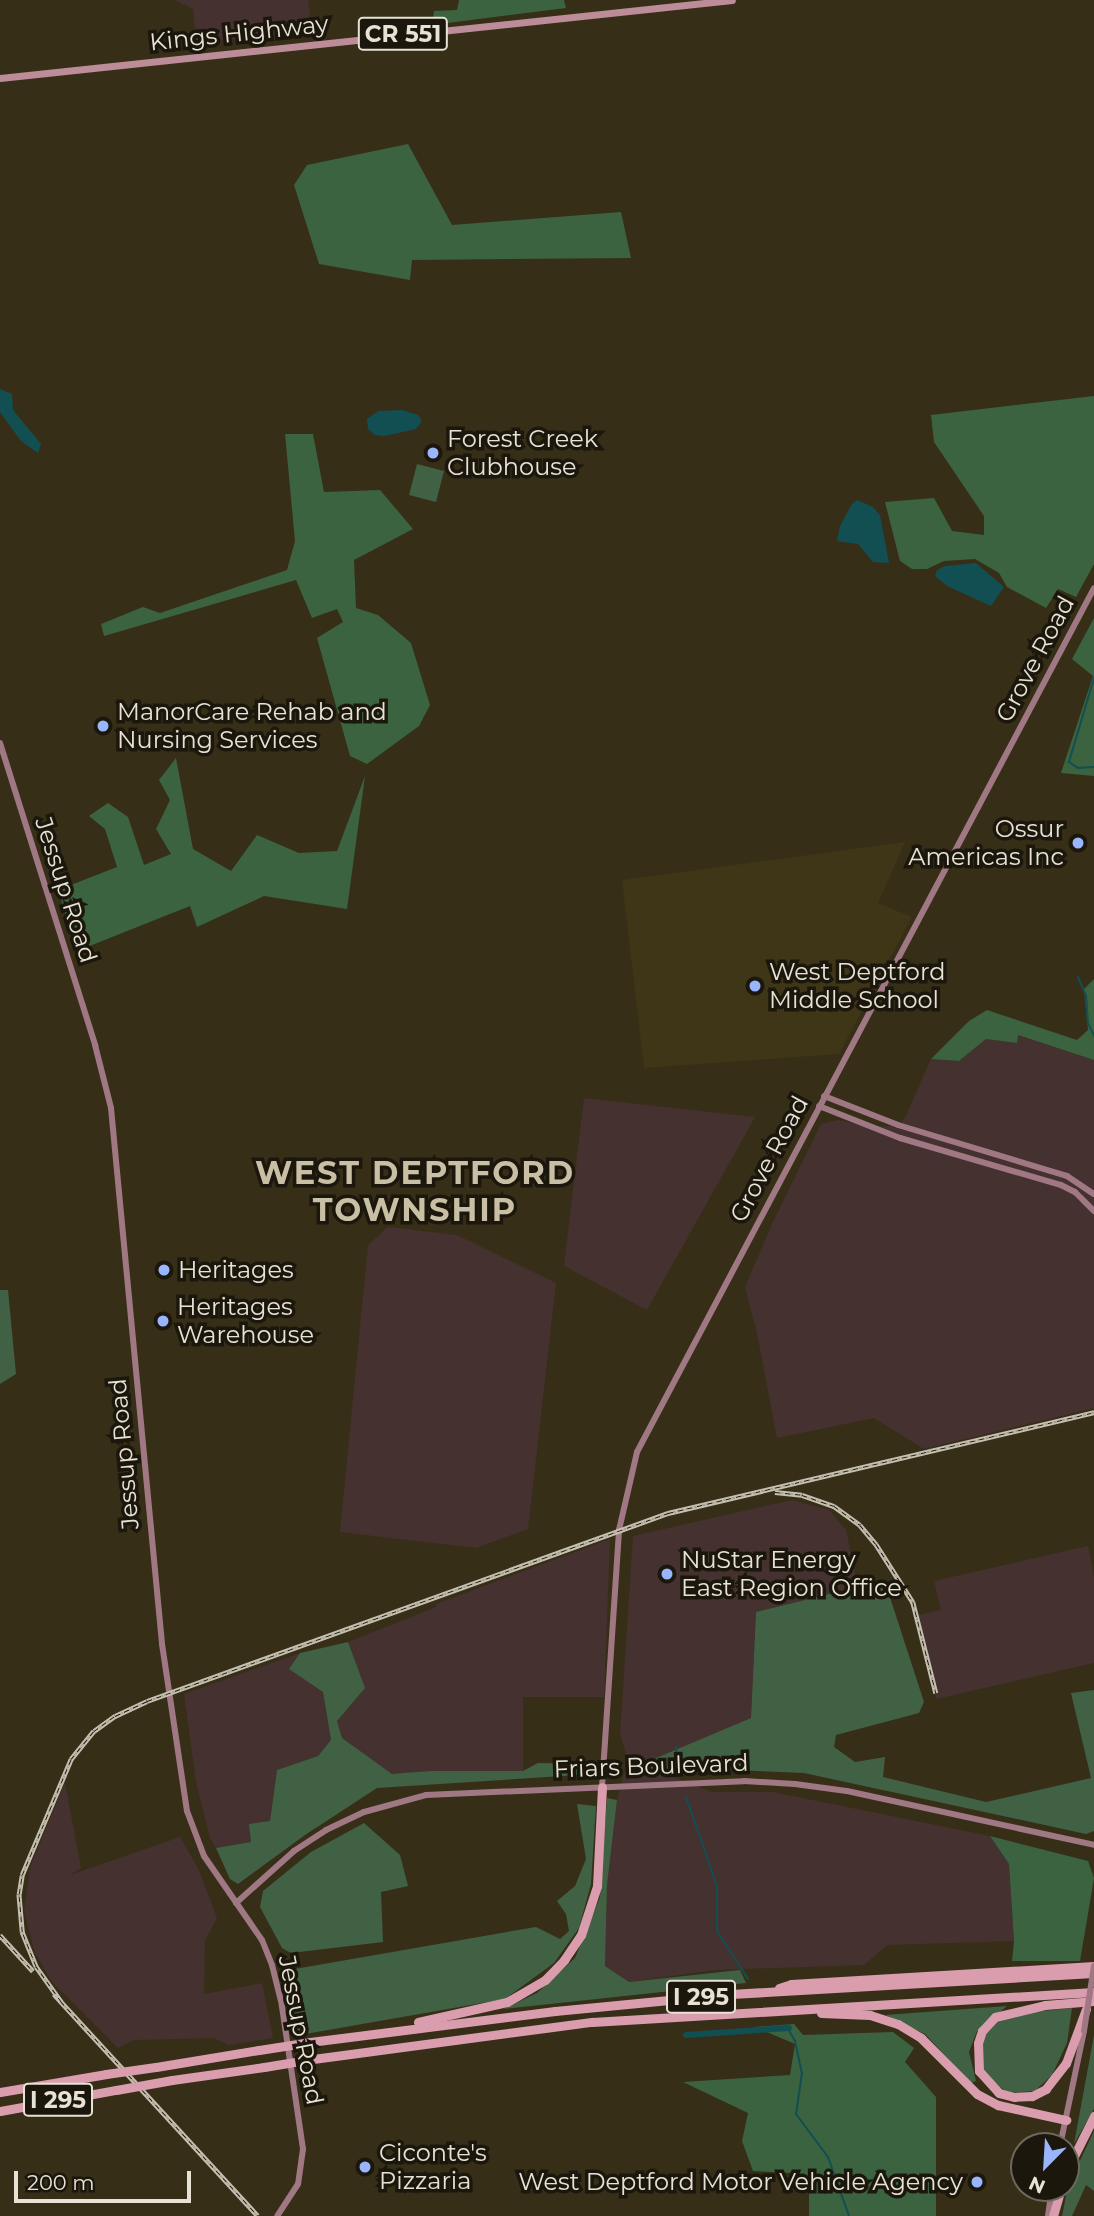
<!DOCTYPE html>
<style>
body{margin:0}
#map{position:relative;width:1094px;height:2216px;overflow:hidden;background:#372e18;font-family:Montserrat,sans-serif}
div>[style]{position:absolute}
.built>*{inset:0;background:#3f3517}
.industrial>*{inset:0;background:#45312f}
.green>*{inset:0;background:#416144}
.forest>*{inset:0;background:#3b633f}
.water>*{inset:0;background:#124f53}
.stream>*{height:2px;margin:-1px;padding:0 1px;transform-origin:1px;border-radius:1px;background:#124f53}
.canal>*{height:6px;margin:-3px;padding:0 3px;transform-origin:3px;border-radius:3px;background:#124f53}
.secondary>*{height:6px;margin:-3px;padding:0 3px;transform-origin:3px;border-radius:3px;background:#9f7883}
.primary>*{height:7px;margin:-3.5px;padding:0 3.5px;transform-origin:3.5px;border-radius:3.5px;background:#bd8c99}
.highway>*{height:9px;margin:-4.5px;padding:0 4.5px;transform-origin:4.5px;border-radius:4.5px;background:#d99dae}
.rail>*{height:4.5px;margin-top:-2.25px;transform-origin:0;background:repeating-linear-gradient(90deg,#1b170d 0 5px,#c6c0b1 0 10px);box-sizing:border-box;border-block:2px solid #c6c0b1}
.secondary-bridge>*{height:6px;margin:-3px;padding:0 3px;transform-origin:3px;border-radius:3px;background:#9f7883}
.highway-bridge>*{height:9px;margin:-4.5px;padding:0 4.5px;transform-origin:4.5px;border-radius:4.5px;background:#d99dae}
.dots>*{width:19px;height:19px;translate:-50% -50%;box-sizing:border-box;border:4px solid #1b170d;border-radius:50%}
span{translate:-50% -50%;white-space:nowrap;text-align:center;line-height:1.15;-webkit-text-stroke:7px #1b170d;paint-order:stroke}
.shield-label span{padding:2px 5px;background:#1b170d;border:2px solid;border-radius:5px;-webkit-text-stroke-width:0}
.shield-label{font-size:23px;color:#e7e2d4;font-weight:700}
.street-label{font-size:24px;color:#e7e2d4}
.poi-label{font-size:24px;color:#e7e2d4}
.left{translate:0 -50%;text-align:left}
.right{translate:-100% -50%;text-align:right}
.district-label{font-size:32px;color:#c9bfa5;font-weight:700;letter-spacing:2px}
.north{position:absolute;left:1010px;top:2132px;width:70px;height:70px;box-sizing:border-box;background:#1b170d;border:2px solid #6d685d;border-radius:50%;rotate:204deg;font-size:19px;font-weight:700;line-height:28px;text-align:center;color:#e7e2d4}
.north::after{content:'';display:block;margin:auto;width:24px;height:32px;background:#99b5fd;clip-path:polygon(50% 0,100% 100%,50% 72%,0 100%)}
.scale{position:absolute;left:14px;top:2171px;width:177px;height:32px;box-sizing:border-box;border:4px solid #e7e2d4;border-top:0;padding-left:9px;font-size:21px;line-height:24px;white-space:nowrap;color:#e7e2d4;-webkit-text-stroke:5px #1b170d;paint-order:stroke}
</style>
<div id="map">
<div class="built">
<div style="clip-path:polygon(905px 842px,878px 903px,912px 917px,839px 1054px,644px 1068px,622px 880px)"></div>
</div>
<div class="industrial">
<div style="clip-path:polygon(175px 0,308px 0,312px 31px,196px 43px,193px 9px)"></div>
<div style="clip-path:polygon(1017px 1035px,1094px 1060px,1094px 1408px,924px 1449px,874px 1418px,777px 1438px,757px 1333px,745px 1287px,772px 1224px,821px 1124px,838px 1120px,872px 1127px,898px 1125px,905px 1118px,931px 1059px,959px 1061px,986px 1039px,1017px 1043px)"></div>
<div style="clip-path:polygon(584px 1098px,755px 1117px,647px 1310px,564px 1266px)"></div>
<div style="clip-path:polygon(388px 1227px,457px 1235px,556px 1283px,528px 1529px,476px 1548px,340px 1532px,368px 1245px)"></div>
<div style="clip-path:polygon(792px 1500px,829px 1510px,846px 1530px,858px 1587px,756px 1612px,751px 1718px,643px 1764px,711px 1792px,773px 1792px,990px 1836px,1009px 1864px,1014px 1941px,887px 1945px,864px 1965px,714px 1970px,629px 1982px,605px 1966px,607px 1885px,617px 1800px,626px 1767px,626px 1754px,620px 1734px,633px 1536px)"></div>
<div style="clip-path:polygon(610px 1539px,604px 1697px,523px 1697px,523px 1771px,430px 1771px,393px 1775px,342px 1738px,337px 1721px,364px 1688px,348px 1642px,436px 1607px,436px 1604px)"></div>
<div style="clip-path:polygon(1088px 1546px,1094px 1577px,1094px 1663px,936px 1699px,918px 1615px,941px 1610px,934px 1581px)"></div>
<div style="clip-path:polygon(300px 1653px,290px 1669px,323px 1692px,331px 1740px,318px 1756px,277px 1770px,270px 1821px,251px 1842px,216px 1848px,210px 1838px,196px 1782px,184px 1694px)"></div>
<div style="clip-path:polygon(65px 1783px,81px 1868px,70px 1875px,180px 1837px,198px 1868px,217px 1918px,205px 1940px,204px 1994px,262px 1983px,273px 2038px,228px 2045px,214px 2038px,134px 2040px,118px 2048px,52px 1982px,35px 1953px,24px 1911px,30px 1867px)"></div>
</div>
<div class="green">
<div style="clip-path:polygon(417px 464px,444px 471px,436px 502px,409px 495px)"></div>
<div style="clip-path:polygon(0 1290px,8px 1290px,16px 1374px,0 1384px)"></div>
<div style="clip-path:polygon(886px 1585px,924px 1702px,919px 1713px,836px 1735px,834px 1747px,855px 1762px,885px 1757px,883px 1777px,986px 1802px,1091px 1778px,1071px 1693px,1094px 1690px,1094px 1831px,1086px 1834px,804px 1773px,732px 1770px,670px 1776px,642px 1764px,751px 1718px,756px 1612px,858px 1587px)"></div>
<div style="clip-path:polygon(348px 1642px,365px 1688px,337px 1721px,342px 1738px,392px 1774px,430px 1771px,523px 1771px,538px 1763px,596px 1764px,593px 1774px,377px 1788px,305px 1835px,238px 1884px,230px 1879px,216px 1848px,251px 1842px,249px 1824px,270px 1821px,277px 1770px,318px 1756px,331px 1740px,323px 1692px,289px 1669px,300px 1653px)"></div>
<div style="clip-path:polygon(607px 1798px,617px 1800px,607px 1885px,605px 1966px,629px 1982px,740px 1970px,746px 1983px,503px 2009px,537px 1993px,575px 1958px,600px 1897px)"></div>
<div style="clip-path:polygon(577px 1804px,596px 1806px,591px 1884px,579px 1928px,554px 1963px,505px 1999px,294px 2036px,289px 1970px,536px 1927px,560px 1939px,569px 1931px,566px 1914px,557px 1901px,575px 1886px,586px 1859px)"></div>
<div style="clip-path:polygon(364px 1823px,400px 1855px,408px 1886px,381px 1892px,383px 1942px,291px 1953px,282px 1948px,260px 1907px,263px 1891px,311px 1852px)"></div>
<div style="clip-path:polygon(1007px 2006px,977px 2031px,969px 2052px,976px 2081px,971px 2083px,925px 2034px,885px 2015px)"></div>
<div style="clip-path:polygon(1072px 2008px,1067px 2043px,1052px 2075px,1035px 2091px,1009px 2093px,994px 2084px,982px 2070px,978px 2053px,986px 2034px,998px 2022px,1014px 2014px)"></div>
<div style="clip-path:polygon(1094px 2035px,1094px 2109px,1074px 2144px)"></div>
<div style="clip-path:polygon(1094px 2131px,1094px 2191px,1086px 2185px,1072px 2216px,1062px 2216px,1068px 2186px)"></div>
</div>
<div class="forest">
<div style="clip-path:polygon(459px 0,564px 0,566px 8px,432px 25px,434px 11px,457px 10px)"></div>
<div style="clip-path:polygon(408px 144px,452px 225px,621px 212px,631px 258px,412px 260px,410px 280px,319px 264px,294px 185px,307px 165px)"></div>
<div style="clip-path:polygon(1094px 396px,1094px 564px,1076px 597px,1058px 589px,1046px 608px,1007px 587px,999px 573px,975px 559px,944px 561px,927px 569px,912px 569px,900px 561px,885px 502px,934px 498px,952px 531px,984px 535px,984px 516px,934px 442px,931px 415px)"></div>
<div style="clip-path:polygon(285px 434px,313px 434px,324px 492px,380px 490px,413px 529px,354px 560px,356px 608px,378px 615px,411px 643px,430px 705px,419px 726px,367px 764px,350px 756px,317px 638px,343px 622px,337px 609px,312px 618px,296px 580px,104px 636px,101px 624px,143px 607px,160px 613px,287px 570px,295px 541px)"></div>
<div style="clip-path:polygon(1094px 618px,1094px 776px,1061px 773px,1093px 676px,1072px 659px)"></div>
<div style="clip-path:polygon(176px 758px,193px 849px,231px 871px,257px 835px,299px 853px,337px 851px,365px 776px,347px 909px,264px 896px,197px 927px,190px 906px,77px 951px,58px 890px,117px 867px,105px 829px,89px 816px,108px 803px,128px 817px,144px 865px,171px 854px,156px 829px,170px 800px,159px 780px)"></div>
<div style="clip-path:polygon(1094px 979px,1094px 1060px,1018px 1035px,1017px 1043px,986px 1039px,959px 1061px,931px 1059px,969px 1021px,987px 1010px,1077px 1040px,1088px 1030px,1084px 989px)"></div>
<div style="clip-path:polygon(990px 1836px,1088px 1861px,1094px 1878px,1080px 1961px,1012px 1961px,1014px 1941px,1009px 1864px)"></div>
<div style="clip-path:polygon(794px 2024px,803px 2035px,893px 2032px,914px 2048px,905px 2062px,936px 2097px,936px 2216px,809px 2216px,809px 2185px,792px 2173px,753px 2171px,742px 2141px,748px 2113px,683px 2082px,790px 2075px,795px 2044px,755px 2027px)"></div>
</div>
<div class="water">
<div style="clip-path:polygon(0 389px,12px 394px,13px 410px,41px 444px,38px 453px,21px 441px,0 412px)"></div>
<div style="clip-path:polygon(402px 410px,418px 415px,422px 421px,416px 429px,385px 436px,375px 435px,368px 429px,367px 419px,378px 411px)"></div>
<div style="clip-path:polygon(857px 500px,873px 507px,880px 515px,889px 563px,873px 562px,858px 544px,837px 541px,840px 526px,852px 504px)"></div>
<div style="clip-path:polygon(976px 563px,1004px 587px,991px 606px,947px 586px,935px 576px,937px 570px,945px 566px)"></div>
</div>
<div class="stream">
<div style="left:1094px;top:678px;width:88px;rotate:106.6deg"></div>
<div style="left:1069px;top:762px;width:11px;rotate:34deg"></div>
<div style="left:1078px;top:768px;width:16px;rotate:-4deg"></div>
<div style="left:1078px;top:977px;width:21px;rotate:67deg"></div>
<div style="left:1086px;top:996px;width:27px;rotate:86deg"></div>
<div style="left:1088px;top:1023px;width:14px;rotate:65deg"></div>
<div style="left:676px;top:1746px;width:27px;rotate:86deg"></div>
<div style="left:686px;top:1797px;width:94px;rotate:70.8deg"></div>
<div style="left:717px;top:1886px;width:45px;rotate:90deg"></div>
<div style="left:717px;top:1931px;width:57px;rotate:57.1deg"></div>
<div style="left:786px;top:2025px;width:18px;rotate:61deg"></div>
<div style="left:795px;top:2041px;width:33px;rotate:78deg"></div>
<div style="left:802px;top:2073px;width:41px;rotate:98.3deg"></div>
<div style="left:796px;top:2114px;width:54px;rotate:53.3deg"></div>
<div style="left:828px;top:2157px;width:63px;rotate:70.4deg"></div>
</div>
<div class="canal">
<div style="left:686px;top:2035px;width:103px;rotate:-3.9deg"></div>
</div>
<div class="secondary">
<div style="left:0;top:743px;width:317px;rotate:72.5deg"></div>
<div style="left:95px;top:1045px;width:65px;rotate:75.7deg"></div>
<div style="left:111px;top:1108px;width:538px;rotate:84.56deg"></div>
<div style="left:162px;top:1644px;width:169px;rotate:81.5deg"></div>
<div style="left:187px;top:1811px;width:48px;rotate:69.3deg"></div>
<div style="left:204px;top:1856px;width:102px;rotate:55.4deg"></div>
<div style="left:262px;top:1940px;width:27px;rotate:68deg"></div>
<div style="left:272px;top:1965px;width:36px;rotate:76deg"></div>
<div style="left:281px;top:2000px;width:151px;rotate:81.6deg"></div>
<div style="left:303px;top:2149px;width:35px;rotate:98deg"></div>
<div style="left:298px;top:2184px;width:38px;rotate:123deg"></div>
<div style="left:824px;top:1096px;width:79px;rotate:21.4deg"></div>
<div style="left:898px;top:1125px;width:177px;rotate:16.8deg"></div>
<div style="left:1067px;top:1176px;width:32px;rotate:34deg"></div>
<div style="left:819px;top:1106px;width:87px;rotate:21.6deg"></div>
<div style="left:900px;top:1138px;width:168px;rotate:16.3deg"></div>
<div style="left:1061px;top:1185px;width:16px;rotate:27deg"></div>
<div style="left:1075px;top:1192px;width:27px;rotate:45deg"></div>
<div style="left:602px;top:1787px;width:258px;rotate:-86.2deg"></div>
<div style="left:619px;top:1530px;width:80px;rotate:-77deg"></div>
<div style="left:637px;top:1452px;width:977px;rotate:-62.12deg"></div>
<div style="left:236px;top:1903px;width:78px;rotate:-41.9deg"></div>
<div style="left:294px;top:1851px;width:38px;rotate:-33deg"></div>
<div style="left:326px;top:1830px;width:42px;rotate:-25.3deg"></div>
<div style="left:364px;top:1812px;width:64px;rotate:-15.3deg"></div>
<div style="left:426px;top:1795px;width:318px;rotate:-2.5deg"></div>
<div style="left:744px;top:1781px;width:51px;rotate:3.4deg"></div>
<div style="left:795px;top:1784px;width:52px;rotate:7.7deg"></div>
<div style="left:847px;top:1791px;width:253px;rotate:12.3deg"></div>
<div style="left:1060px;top:2146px;width:117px;rotate:-78.2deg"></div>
<div style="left:1048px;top:2216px;width:28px;rotate:-82deg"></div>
</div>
<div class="primary">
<div style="left:0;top:78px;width:736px;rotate:-6.08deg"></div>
</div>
<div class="highway">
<div style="left:779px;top:1988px;width:13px;rotate:-18deg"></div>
<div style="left:791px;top:1984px;width:304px;rotate:-3.4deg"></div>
<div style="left:1086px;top:2009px;width:58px;rotate:110.3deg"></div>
<div style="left:1066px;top:2063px;width:33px;rotate:128deg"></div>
<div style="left:1046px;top:2089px;width:16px;rotate:153deg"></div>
<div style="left:1032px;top:2096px;width:18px;rotate:177deg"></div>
<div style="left:1014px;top:2097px;width:16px;rotate:-165deg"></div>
<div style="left:999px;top:2093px;width:30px;rotate:-132deg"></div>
<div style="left:979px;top:2071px;width:28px;rotate:-92deg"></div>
<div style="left:978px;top:2043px;width:13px;rotate:-72deg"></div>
<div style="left:982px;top:2031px;width:19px;rotate:-47deg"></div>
<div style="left:995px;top:2017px;width:51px;rotate:-13.5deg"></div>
<div style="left:1045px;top:2005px;width:49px;rotate:-4.7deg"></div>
<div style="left:821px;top:2013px;width:49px;rotate:2.3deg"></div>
<div style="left:870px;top:2015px;width:29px;rotate:18deg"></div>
<div style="left:898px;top:2024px;width:27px;rotate:31deg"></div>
<div style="left:921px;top:2038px;width:79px;rotate:45deg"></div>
<div style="left:977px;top:2094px;width:24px;rotate:28deg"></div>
<div style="left:998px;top:2105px;width:70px;rotate:12.4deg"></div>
<div style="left:418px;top:2022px;width:91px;rotate:-12.7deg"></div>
<div style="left:507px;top:2002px;width:44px;rotate:-30.1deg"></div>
<div style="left:545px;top:1980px;width:28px;rotate:-46deg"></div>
<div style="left:564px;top:1960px;width:30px;rotate:-56deg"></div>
<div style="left:581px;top:1935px;width:52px;rotate:-71.9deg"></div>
<div style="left:597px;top:1886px;width:99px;rotate:-87.1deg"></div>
<div style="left:310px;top:2042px;width:247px;rotate:-7.2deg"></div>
<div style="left:555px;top:2011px;width:177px;rotate:-5.5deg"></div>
<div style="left:731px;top:1994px;width:364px;rotate:-3.3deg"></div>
<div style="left:313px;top:2059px;width:281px;rotate:-7.6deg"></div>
<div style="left:592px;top:2022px;width:503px;rotate:-3.42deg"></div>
<div style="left:156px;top:2067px;width:104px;rotate:-9.4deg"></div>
<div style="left:172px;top:2080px;width:93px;rotate:-8deg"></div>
<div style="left:0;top:2092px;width:108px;rotate:-9.6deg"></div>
<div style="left:0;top:2111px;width:118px;rotate:-10.3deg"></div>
<div style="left:1066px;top:2172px;width:63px;rotate:-63.4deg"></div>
<div style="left:1053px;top:2216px;width:29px;rotate:-74deg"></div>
</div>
<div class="rail">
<div style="left:775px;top:1492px;width:27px;rotate:6deg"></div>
<div style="left:802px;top:1495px;width:34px;rotate:19deg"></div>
<div style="left:834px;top:1506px;width:32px;rotate:36deg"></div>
<div style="left:860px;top:1525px;width:25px;rotate:50deg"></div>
<div style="left:876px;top:1544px;width:69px;rotate:57.5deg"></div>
<div style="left:913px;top:1602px;width:94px;rotate:75.8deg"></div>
<div style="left:0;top:1935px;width:49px;rotate:47.5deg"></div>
<div style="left:54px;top:1994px;width:301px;rotate:47.4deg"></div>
<div style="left:61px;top:2002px;width:43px;rotate:-125.5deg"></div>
<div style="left:36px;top:1967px;width:38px;rotate:-112deg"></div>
<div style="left:22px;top:1932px;width:38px;rotate:-95deg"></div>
<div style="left:19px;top:1894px;width:19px;rotate:-81deg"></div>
<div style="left:22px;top:1875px;width:126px;rotate:-67.1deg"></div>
<div style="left:71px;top:1759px;width:36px;rotate:-51deg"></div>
<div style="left:94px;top:1731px;width:26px;rotate:-36deg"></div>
<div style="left:115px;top:1716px;width:35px;rotate:-25deg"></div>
<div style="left:147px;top:1701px;width:554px;rotate:-19.84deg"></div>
<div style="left:668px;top:1513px;width:438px;rotate:-13.3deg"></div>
</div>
<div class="secondary-bridge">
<div style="left:1084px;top:2031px;width:66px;rotate:-81.3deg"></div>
</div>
<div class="highway-bridge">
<div style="left:259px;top:2050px;width:52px;rotate:-8.9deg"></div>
<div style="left:264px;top:2067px;width:50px;rotate:-9.3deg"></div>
<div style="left:106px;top:2074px;width:50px;rotate:-8deg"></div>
<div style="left:116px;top:2090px;width:57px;rotate:-10.1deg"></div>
</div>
<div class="dots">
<div style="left:433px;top:453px;background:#99b5fd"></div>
<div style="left:103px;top:726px;background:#99b5fd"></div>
<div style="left:1078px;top:843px;background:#99b5fd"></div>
<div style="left:755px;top:986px;background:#99b5fd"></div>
<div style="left:164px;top:1270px;background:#99b5fd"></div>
<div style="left:163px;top:1321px;background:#99b5fd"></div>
<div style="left:667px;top:1574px;background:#99b5fd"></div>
<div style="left:365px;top:2167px;background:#99b5fd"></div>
<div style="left:977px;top:2182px;background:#99b5fd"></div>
</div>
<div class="shield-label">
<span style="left:403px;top:34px">CR 551</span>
<span style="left:701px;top:1997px">I 295</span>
<span style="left:58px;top:2100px">I 295</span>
</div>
<div class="street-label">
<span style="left:239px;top:33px;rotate:-6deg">Kings Highway</span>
<span style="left:1035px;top:659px;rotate:-62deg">Grove Road</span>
<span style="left:66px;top:890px;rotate:72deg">Jessup Road</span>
<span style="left:769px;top:1159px;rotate:-62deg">Grove Road</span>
<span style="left:124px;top:1454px;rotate:-95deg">Jessup Road</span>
<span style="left:651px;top:1766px;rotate:-2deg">Friars Boulevard</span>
<span style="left:301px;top:2030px;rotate:79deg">Jessup Road</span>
</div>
<div class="poi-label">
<span class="left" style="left:447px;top:453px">Forest Creek<br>Clubhouse</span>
<span class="left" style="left:117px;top:726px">ManorCare Rehab and<br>Nursing Services</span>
<span class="right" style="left:1064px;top:843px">Ossur<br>Americas Inc</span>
<span class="left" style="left:769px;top:986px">West Deptford<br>Middle School</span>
<span class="left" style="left:178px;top:1270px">Heritages</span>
<span class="left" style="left:177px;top:1321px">Heritages<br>Warehouse</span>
<span class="left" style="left:681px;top:1574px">NuStar Energy<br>East Region Office</span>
<span class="left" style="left:379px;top:2167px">Ciconte's<br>Pizzaria</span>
<span class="right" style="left:963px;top:2182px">West Deptford Motor Vehicle Agency</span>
</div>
<div class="district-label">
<span style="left:415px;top:1192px">WEST DEPTFORD<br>TOWNSHIP</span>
</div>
<div class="north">N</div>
<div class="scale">200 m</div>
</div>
